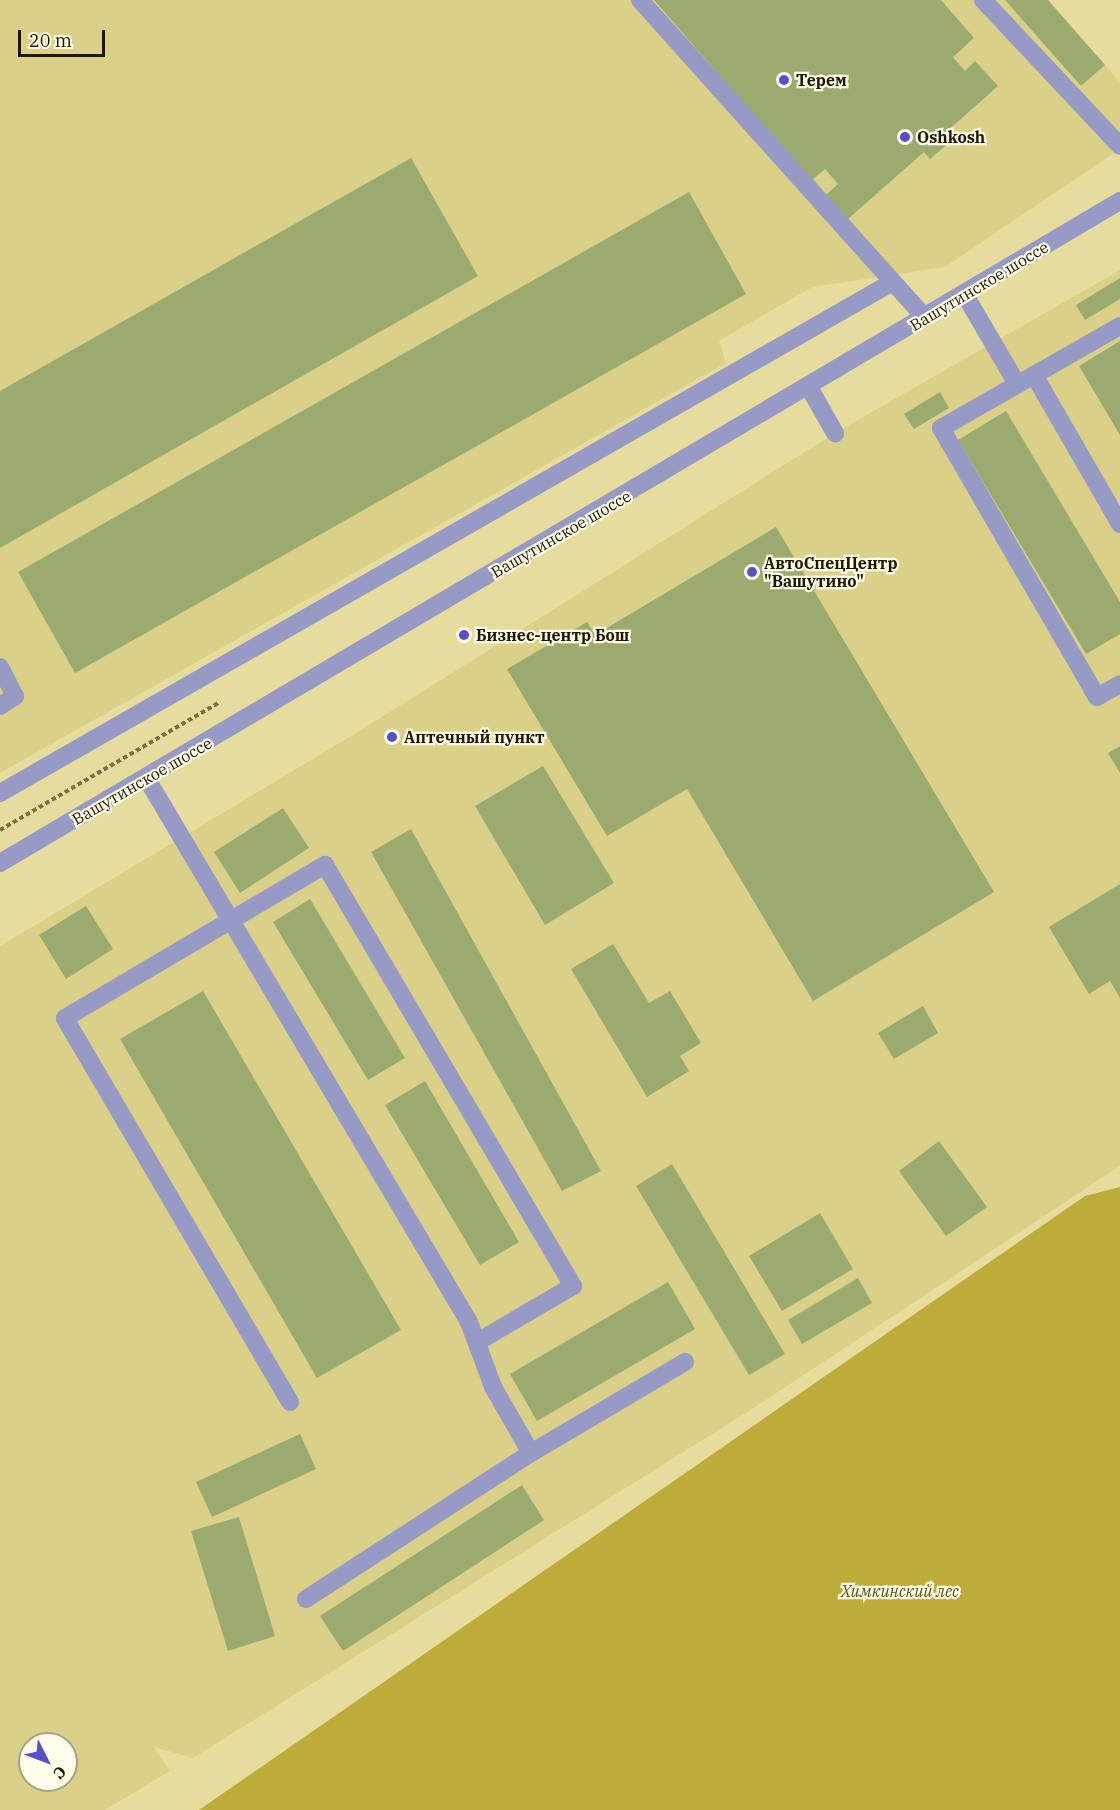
<!DOCTYPE html>
<meta charset="utf-8">
<style>
body{margin:0}
#map{position:relative;width:1120px;height:1810px;overflow:hidden;background:#e6dc9d;font-family:"IBM Plex Serif",serif}
div>[style]{position:absolute}
.built>*{inset:0;background:#dbd088}
.green>*{inset:0;background:#bdac3a}
.building>*{inset:0;background:#9bab70}
.path>*{height:4px;margin-top:-2px;transform-origin:0;background:repeating-linear-gradient(90deg,#777047 0 4.5px,transparent 0 7.5px)}
.minor>*{height:18px;margin:-9px;padding:0 9px;transform-origin:9px;border-radius:9px;background:#969ac5}
.dots>*{width:16px;height:16px;translate:-50% -50%;box-sizing:border-box;border:3px solid #fefce9;border-radius:50%}
span{translate:-50% -50%;white-space:nowrap;text-align:center;line-height:1.15;-webkit-text-stroke:4.5px #fefce9;paint-order:stroke}
.poi-label{font-size:16px;color:#1c1801;font-weight:700}
.left{translate:0 -50%;text-align:left}
.street-label{font-size:16px;color:#1c1801}
.park-label{font-size:16px;color:#595221;font-style:italic}
.north{position:absolute;left:18px;top:1732px;width:60px;height:60px;box-sizing:border-box;background:#fefce9;border:2px solid #a4a18c;border-radius:50%;rotate:132deg;font-size:16px;font-weight:700;line-height:24px;text-align:center;color:#1c1801}
.north::after{content:'';display:block;margin:auto;width:21px;height:27px;background:#574fc7;clip-path:polygon(50% 0,100% 100%,50% 72%,0 100%)}
.scale{position:absolute;left:18px;top:30px;width:87px;height:27px;box-sizing:border-box;border:3px solid #1c1801;border-top:0;padding-left:8px;font-size:18px;line-height:21px;white-space:nowrap;color:#1c1801;-webkit-text-stroke:4px #fefce9;paint-order:stroke}
</style>
<div id="map">
<div class="built">
<div style="clip-path:polygon(0 0,1048px 0,1120px 82px,1120px 149px,945px 267px,812px 287px,719px 341px,726px 363px,0 773px)"></div>
<div style="clip-path:polygon(evenodd,1120px 270px,1120px 1166px,749px 1411px,193px 1758px,154px 1747px,170px 1771px,105px 1810px,0 1810px,0 946px,353px 735px,835px 433px,1120px 270px,30px 1744px,66px 1744px,66px 1780px,30px 1780px,30px 1744px)"></div>
</div>
<div class="green">
<div style="clip-path:polygon(1120px 1187px,1120px 1810px,199px 1810px,1085px 1196px)"></div>
</div>
<div class="building">
<div style="clip-path:polygon(654px 0,941px 0,974px 38px,953px 57px,965px 71px,975px 61px,998px 86px,945px 133px,952px 140px,930px 159px,924px 152px,848px 219px,826px 195px,838px 184px,825px 169px,811px 181px)"></div>
<div style="clip-path:polygon(1005px 0,1048px 0,1105px 65px,1081px 86px)"></div>
<div style="clip-path:polygon(411px 158px,478px 276px,0 548px,0 391px)"></div>
<div style="clip-path:polygon(689px 192px,746px 294px,75px 673px,18px 572px)"></div>
<div style="clip-path:polygon(1120px 278px,1120px 299px,1085px 320px,1076px 305px)"></div>
<div style="clip-path:polygon(1120px 341px,1120px 435px,1079px 366px)"></div>
<div style="clip-path:polygon(940px 392px,949px 408px,914px 429px,904px 414px)"></div>
<div style="clip-path:polygon(1006px 411px,1120px 602px,1120px 634px,1086px 654px,958px 440px)"></div>
<div style="clip-path:polygon(776px 527px,994px 892px,813px 1001px,687px 789px,607px 836px,507px 669px,587px 622px,595px 635px)"></div>
<div style="clip-path:polygon(1120px 746px,1120px 773px,1108px 753px)"></div>
<div style="clip-path:polygon(543px 766px,614px 883px,545px 925px,475px 806px)"></div>
<div style="clip-path:polygon(283px 808px,309px 848px,240px 893px,214px 852px)"></div>
<div style="clip-path:polygon(411px 829px,601px 1171px,562px 1191px,371px 852px)"></div>
<div style="clip-path:polygon(1120px 884px,1120px 998px,1110px 981px,1089px 994px,1049px 927px)"></div>
<div style="clip-path:polygon(310px 899px,405px 1058px,368px 1080px,273px 922px)"></div>
<div style="clip-path:polygon(86px 906px,113px 949px,66px 979px,39px 935px)"></div>
<div style="clip-path:polygon(613px 944px,649px 1003px,670px 991px,701px 1043px,680px 1056px,689px 1071px,647px 1097px,571px 969px)"></div>
<div style="clip-path:polygon(203px 991px,401px 1330px,317px 1378px,120px 1039px)"></div>
<div style="clip-path:polygon(923px 1006px,938px 1033px,894px 1059px,878px 1033px)"></div>
<div style="clip-path:polygon(425px 1081px,519px 1242px,480px 1265px,385px 1105px)"></div>
<div style="clip-path:polygon(939px 1141px,987px 1207px,946px 1236px,899px 1171px)"></div>
<div style="clip-path:polygon(672px 1164px,785px 1354px,749px 1375px,636px 1186px)"></div>
<div style="clip-path:polygon(820px 1213px,853px 1269px,782px 1311px,749px 1256px)"></div>
<div style="clip-path:polygon(858px 1278px,872px 1303px,802px 1344px,788px 1320px)"></div>
<div style="clip-path:polygon(668px 1282px,695px 1329px,537px 1421px,510px 1374px)"></div>
<div style="clip-path:polygon(300px 1434px,316px 1469px,212px 1517px,196px 1482px)"></div>
<div style="clip-path:polygon(522px 1485px,544px 1520px,343px 1651px,320px 1616px)"></div>
<div style="clip-path:polygon(239px 1517px,275px 1636px,228px 1651px,191px 1531px)"></div>
</div>
<div class="path">
<div style="left:0;top:830px;width:255px;rotate:-30.2deg"></div>
</div>
<div class="minor">
<div style="left:640px;top:0;width:427px;rotate:48.1deg"></div>
<div style="left:983px;top:0;width:200px;rotate:46.8deg"></div>
<div style="left:965px;top:295px;width:103px;rotate:59.7deg"></div>
<div style="left:1120px;top:326px;width:206px;rotate:150.3deg"></div>
<div style="left:941px;top:428px;width:311px;rotate:59.9deg"></div>
<div style="left:1097px;top:697px;width:26px;rotate:-29deg"></div>
<div style="left:1034px;top:375px;width:172px;rotate:60deg"></div>
<div style="left:810px;top:389px;width:51px;rotate:60.4deg"></div>
<div style="left:0;top:667px;width:33px;rotate:63deg"></div>
<div style="left:15px;top:696px;width:18px;rotate:146deg"></div>
<div style="left:147px;top:779px;width:631px;rotate:59.33deg"></div>
<div style="left:469px;top:1322px;width:69px;rotate:69.7deg"></div>
<div style="left:493px;top:1387px;width:76px;rotate:60.1deg"></div>
<div style="left:531px;top:1453px;width:179px;rotate:-30.6deg"></div>
<div style="left:0;top:793px;width:1027px;rotate:-29.79deg"></div>
<div style="left:0;top:863px;width:1301px;rotate:-30.59deg"></div>
<div style="left:290px;top:1402px;width:445px;rotate:-120.4deg"></div>
<div style="left:65px;top:1018px;width:302px;rotate:-30.5deg"></div>
<div style="left:325px;top:865px;width:489px;rotate:59.5deg"></div>
<div style="left:573px;top:1286px;width:111px;rotate:149.7deg"></div>
<div style="left:306px;top:1599px;width:268px;rotate:-33deg"></div>
</div>
<div class="dots">
<div style="left:784px;top:80px;background:#574fc7"></div>
<div style="left:905px;top:137px;background:#574fc7"></div>
<div style="left:752px;top:572px;background:#574fc7"></div>
<div style="left:464px;top:635px;background:#574fc7"></div>
<div style="left:392px;top:737px;background:#574fc7"></div>
</div>
<div class="poi-label">
<span class="left" style="left:796px;top:80px">Терем</span>
<span class="left" style="left:917px;top:137px">Oshkosh</span>
<span class="left" style="left:764px;top:572px">АвтоСпецЦентр<br>"Вашутино"</span>
<span class="left" style="left:476px;top:635px">Бизнес-центр Бош</span>
<span class="left" style="left:404px;top:737px">Аптечный пункт</span>
</div>
<div class="street-label">
<span style="left:979px;top:286px;rotate:-31deg">Вашутинское шоссе</span>
<span style="left:561px;top:534px;rotate:-30deg">Вашутинское шоссе</span>
<span style="left:142px;top:781px;rotate:-30deg">Вашутинское шоссе</span>
</div>
<div class="park-label">
<span style="left:900px;top:1591px">Химкинский лес</span>
</div>
<div class="north">С</div>
<div class="scale">20 m</div>
</div>
